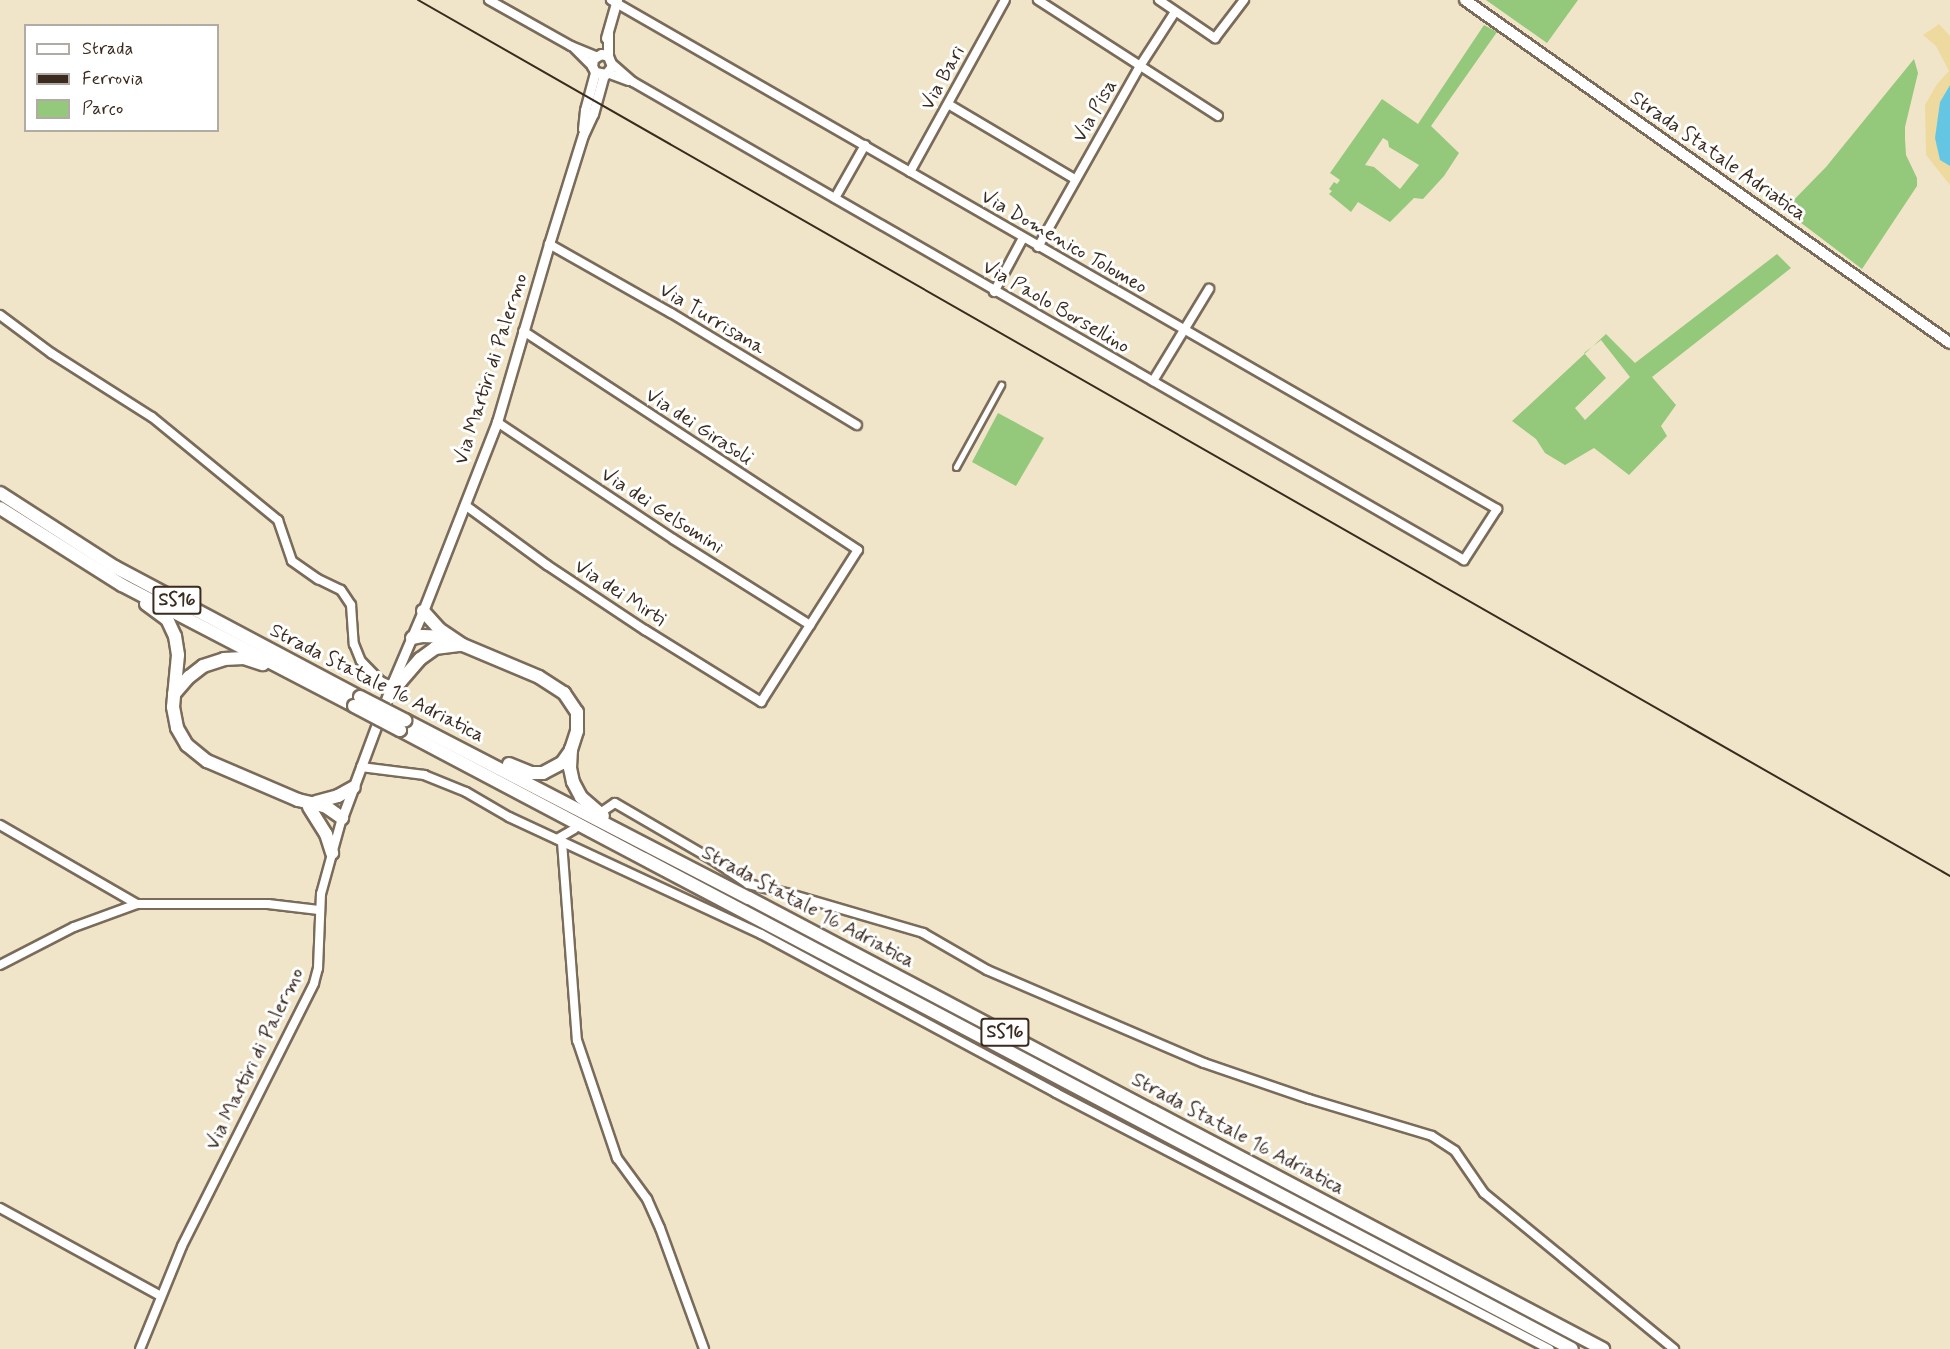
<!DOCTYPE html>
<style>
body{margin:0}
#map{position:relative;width:1950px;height:1349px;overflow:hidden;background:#f0e5c9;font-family:Mynerve,sans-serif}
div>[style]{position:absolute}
.green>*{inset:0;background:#94c87a}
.sand>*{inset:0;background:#eeda9e}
.water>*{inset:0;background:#65c6e3}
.roads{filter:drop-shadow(2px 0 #7a6b5a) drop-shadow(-2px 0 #7a6b5a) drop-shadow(0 2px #7a6b5a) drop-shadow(0 -2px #7a6b5a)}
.pedestrian>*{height:5px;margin:-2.5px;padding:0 2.5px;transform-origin:2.5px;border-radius:2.5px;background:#fff}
.minor>*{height:8px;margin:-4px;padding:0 4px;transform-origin:4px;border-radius:4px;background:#fff}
.tertiary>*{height:9px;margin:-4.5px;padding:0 4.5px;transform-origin:4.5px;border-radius:4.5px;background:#fff}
.secondary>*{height:10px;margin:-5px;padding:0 5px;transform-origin:5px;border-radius:5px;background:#fff}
.trunk>*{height:12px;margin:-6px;padding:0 6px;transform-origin:6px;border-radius:6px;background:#fff}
.rail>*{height:2px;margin:-1px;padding:0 1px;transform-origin:1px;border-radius:1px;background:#3b2a1e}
.bridges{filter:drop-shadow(2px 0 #7a6b5a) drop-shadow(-2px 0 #7a6b5a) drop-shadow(0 2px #7a6b5a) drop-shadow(0 -2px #7a6b5a)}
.trunk-bridge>*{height:12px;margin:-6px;padding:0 6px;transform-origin:6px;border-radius:6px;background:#fff}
span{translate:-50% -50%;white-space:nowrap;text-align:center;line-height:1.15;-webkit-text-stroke:6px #fff;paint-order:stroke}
.shield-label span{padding:2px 4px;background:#fff;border:2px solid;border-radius:4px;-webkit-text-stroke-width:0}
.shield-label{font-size:18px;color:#3b2a1e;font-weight:700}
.street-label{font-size:20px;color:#3b2a1e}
.legend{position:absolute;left:24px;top:24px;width:195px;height:108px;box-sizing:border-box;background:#fff;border:2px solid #b1aaa5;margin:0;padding:8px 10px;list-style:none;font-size:18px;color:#3b2a1e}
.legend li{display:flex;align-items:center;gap:12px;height:30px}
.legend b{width:30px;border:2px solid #b1aaa5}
</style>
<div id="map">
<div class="green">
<div style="clip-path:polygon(1486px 0,1578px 0,1547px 43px)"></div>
<div style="clip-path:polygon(evenodd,1484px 25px,1497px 32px,1431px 126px,1459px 153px,1444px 176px,1423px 199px,1414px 198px,1390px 222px,1358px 202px,1351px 212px,1329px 194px,1332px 191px,1329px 189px,1334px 182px,1337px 184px,1340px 180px,1330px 173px,1382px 99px,1418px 124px,1484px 25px,1383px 138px,1388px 141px,1389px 147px,1419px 165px,1400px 189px,1374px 167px,1365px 165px,1383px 138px)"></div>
<div style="clip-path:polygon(1914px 59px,1918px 73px,1905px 127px,1905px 139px,1906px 155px,1917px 178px,1917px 186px,1862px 269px,1784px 210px,1826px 167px)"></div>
<div style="clip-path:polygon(evenodd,1777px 254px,1791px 268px,1652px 377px,1676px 405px,1661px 426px,1667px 436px,1629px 475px,1594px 448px,1565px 465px,1545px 453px,1536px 439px,1512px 421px,1606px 334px,1635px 363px,1777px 254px,1601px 340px,1630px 377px,1585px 420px,1575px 408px,1606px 378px,1584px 353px,1601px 340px)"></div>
<div style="clip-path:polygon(998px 413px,1044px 438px,1016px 486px,972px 462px)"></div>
</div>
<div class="sand">
<div style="clip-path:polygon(1939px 24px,1950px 36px,1950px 85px,1940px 102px,1950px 166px,1950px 185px,1926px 155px,1925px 105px,1937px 84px,1949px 71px,1936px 46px,1923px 35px)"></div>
</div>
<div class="water">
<div style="clip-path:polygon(1950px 85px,1950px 166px,1940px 160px,1935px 138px,1940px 102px)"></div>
</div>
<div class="roads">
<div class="pedestrian">
<div style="left:956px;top:467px;width:94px;rotate:-61.2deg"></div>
</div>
<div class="minor">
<div style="left:489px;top:0;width:94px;rotate:29.3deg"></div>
<div style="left:571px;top:46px;width:27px;rotate:22deg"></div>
<div style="left:611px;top:0;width:1022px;rotate:29.88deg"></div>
<div style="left:1497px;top:509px;width:61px;rotate:122.9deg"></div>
<div style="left:1464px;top:560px;width:959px;rotate:-150.09deg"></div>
<div style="left:633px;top:82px;width:28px;rotate:-139deg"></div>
<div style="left:1038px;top:0;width:214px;rotate:32.8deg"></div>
<div style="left:1159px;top:0;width:68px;rotate:34.2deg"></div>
<div style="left:1215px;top:38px;width:48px;rotate:-52.7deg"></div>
<div style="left:575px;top:49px;width:24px;rotate:45deg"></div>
<div style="left:607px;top:73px;width:23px;rotate:20deg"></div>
<div style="left:948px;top:104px;width:147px;rotate:30.6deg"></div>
<div style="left:910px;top:172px;width:196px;rotate:-61.1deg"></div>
<div style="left:835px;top:198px;width:61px;rotate:-60.5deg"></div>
<div style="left:549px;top:244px;width:140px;rotate:29.5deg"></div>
<div style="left:671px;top:313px;width:217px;rotate:31.1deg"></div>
<div style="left:1038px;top:247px;width:208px;rotate:-60.6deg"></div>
<div style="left:1140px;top:66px;width:64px;rotate:-57.1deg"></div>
<div style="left:994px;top:292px;width:61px;rotate:-61.8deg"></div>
<div style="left:0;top:315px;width:64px;rotate:36.7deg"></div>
<div style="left:51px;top:353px;width:120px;rotate:32.4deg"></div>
<div style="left:152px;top:417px;width:163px;rotate:39.3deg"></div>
<div style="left:278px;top:520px;width:43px;rotate:71.1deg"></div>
<div style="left:292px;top:561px;width:32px;rotate:35deg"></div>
<div style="left:318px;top:579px;width:25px;rotate:26deg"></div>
<div style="left:341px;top:590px;width:18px;rotate:56deg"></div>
<div style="left:351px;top:605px;width:39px;rotate:86deg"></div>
<div style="left:354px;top:644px;width:18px;rotate:68deg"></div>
<div style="left:361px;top:661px;width:28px;rotate:46deg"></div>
<div style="left:380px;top:681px;width:12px;rotate:24deg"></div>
<div style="left:1153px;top:381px;width:108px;rotate:-58.7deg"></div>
<div style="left:497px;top:422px;width:211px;rotate:33.6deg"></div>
<div style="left:673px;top:539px;width:162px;rotate:32.1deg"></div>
<div style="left:465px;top:505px;width:102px;rotate:36.2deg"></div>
<div style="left:547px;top:565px;width:118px;rotate:33.6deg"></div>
<div style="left:645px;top:630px;width:137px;rotate:31.8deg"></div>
<div style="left:761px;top:702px;width:180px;rotate:-57.5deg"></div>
<div style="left:858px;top:550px;width:400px;rotate:-146.8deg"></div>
<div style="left:361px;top:767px;width:64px;rotate:7.2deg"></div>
<div style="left:424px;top:775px;width:45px;rotate:22deg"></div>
<div style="left:466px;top:792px;width:50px;rotate:30.2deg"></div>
<div style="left:509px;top:817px;width:278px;rotate:24.9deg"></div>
<div style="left:761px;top:934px;width:335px;rotate:28.3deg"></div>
<div style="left:1056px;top:1093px;width:556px;rotate:27.44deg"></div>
<div style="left:603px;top:811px;width:14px;rotate:-34deg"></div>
<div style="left:615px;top:803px;width:113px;rotate:30.2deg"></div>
<div style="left:713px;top:860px;width:42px;rotate:34.4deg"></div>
<div style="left:748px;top:884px;width:43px;rotate:13.4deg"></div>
<div style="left:790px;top:894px;width:139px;rotate:16.3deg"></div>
<div style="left:923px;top:933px;width:74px;rotate:30deg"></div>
<div style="left:987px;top:970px;width:236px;rotate:23.2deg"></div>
<div style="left:1204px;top:1063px;width:111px;rotate:18.9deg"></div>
<div style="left:1309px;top:1099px;width:128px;rotate:16.7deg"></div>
<div style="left:1432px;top:1136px;width:27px;rotate:33deg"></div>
<div style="left:1455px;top:1151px;width:51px;rotate:55.4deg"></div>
<div style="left:1484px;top:1193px;width:246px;rotate:39.4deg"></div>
<div style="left:0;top:825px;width:158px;rotate:30deg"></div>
<div style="left:137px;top:904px;width:131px"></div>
<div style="left:268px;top:904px;width:51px;rotate:6.7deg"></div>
<div style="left:557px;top:839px;width:20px;rotate:-30deg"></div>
<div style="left:562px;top:842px;width:199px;rotate:85.7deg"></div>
<div style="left:577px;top:1040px;width:125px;rotate:71.3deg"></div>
<div style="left:617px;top:1158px;width:51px;rotate:53.8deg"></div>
<div style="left:647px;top:1199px;width:32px;rotate:66deg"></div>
<div style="left:660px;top:1228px;width:129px;rotate:70deg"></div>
<div style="left:0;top:965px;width:83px;rotate:-27.2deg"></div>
<div style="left:74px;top:927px;width:67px;rotate:-20.1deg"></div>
<div style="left:0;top:1208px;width:183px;rotate:28.7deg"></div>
<div style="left:140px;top:1349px;width:111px;rotate:-67.8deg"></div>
<div style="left:182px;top:1246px;width:294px;rotate:-63.3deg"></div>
<div style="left:314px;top:983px;width:16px;rotate:-75deg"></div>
<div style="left:318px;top:968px;width:74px;rotate:-87.7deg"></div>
<div style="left:321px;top:894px;width:79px;rotate:-74.6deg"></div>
</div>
<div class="tertiary">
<div style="left:606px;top:38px;width:40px;rotate:-74deg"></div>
<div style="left:608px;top:56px;width:7px;rotate:-164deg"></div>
<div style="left:601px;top:54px;width:9px;rotate:148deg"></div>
<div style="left:593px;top:59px;width:7px;rotate:98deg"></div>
<div style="left:592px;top:66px;width:7px;rotate:63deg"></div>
<div style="left:595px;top:72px;width:11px;rotate:10deg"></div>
<div style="left:606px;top:74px;width:10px;rotate:-53deg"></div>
<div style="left:612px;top:66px;width:11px;rotate:-112deg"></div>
<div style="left:608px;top:56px;width:23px;rotate:-90deg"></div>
<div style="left:583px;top:129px;width:19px;rotate:-84deg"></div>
<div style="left:585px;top:110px;width:39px;rotate:-75deg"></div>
<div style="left:342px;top:818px;width:141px;rotate:-69.6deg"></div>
<div style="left:391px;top:686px;width:82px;rotate:-66.9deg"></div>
<div style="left:423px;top:611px;width:203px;rotate:-68.6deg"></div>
<div style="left:497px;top:422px;width:185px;rotate:-73.7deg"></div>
<div style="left:549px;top:244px;width:114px;rotate:-72.7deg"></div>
<div style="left:583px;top:135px;width:23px;rotate:-65deg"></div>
<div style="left:593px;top:114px;width:41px;rotate:-74.6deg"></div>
</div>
<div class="secondary">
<div style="left:1465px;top:0;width:594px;rotate:35.27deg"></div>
</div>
<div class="trunk">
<div style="left:0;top:493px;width:137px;rotate:32.8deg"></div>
<div style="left:115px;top:567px;width:277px;rotate:28deg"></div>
<div style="left:0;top:508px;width:144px;rotate:32.3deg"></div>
<div style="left:122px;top:585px;width:262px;rotate:27.5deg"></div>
<div style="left:146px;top:604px;width:26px;rotate:36deg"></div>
<div style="left:167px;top:619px;width:19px;rotate:65deg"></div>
<div style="left:175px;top:636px;width:19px;rotate:81deg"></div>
<div style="left:178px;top:655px;width:52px;rotate:95.5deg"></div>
<div style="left:173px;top:707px;width:21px;rotate:79deg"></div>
<div style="left:177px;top:728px;width:20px;rotate:60deg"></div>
<div style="left:187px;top:745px;width:26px;rotate:39deg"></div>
<div style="left:207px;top:761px;width:99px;rotate:23.2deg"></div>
<div style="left:298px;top:800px;width:28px;rotate:13deg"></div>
<div style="left:325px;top:806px;width:21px;rotate:35deg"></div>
<div style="left:423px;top:611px;width:24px;rotate:48deg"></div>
<div style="left:439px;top:629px;width:29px;rotate:34deg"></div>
<div style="left:463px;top:645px;width:82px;rotate:22.8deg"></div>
<div style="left:539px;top:677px;width:30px;rotate:33deg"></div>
<div style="left:564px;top:693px;width:23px;rotate:56deg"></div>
<div style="left:577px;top:712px;width:19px;rotate:90deg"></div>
<div style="left:577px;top:731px;width:19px;rotate:108deg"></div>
<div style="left:571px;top:749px;width:19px;rotate:93deg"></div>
<div style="left:570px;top:768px;width:14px;rotate:78deg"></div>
<div style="left:573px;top:782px;width:17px;rotate:62deg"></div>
<div style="left:581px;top:797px;width:29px;rotate:41deg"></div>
<div style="left:412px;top:638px;width:10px;rotate:-11deg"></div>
<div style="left:422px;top:636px;width:28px;rotate:2deg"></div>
<div style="left:391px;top:686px;width:10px;rotate:-24deg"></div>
<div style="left:400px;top:682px;width:30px;rotate:-49deg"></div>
<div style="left:420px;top:659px;width:19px;rotate:-36deg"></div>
<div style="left:435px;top:648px;width:26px;rotate:-7deg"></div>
<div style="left:174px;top:694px;width:23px;rotate:-49deg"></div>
<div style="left:189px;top:677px;width:18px;rotate:-38deg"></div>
<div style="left:203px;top:666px;width:22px;rotate:-18deg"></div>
<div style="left:224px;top:659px;width:20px;rotate:-3deg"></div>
<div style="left:244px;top:658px;width:20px;rotate:18deg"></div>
<div style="left:405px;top:720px;width:387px;rotate:27.4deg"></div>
<div style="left:749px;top:898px;width:966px;rotate:27.84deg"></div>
<div style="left:400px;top:730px;width:1325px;rotate:27.84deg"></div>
<div style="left:509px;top:764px;width:24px;rotate:22deg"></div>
<div style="left:531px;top:773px;width:12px"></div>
<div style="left:543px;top:773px;width:21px;rotate:-28deg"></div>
<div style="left:562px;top:763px;width:16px;rotate:-55deg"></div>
<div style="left:316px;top:802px;width:23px;rotate:-15deg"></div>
<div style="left:338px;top:796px;width:18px;rotate:-29deg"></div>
<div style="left:309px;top:807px;width:32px;rotate:58deg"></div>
<div style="left:326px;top:834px;width:20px;rotate:72deg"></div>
</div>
</div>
<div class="rail">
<div style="left:418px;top:0;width:1765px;rotate:29.76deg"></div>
</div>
<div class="bridges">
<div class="trunk-bridge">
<div style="left:360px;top:697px;width:51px;rotate:27.1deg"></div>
<div style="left:354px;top:706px;width:52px;rotate:27.6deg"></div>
</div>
</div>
<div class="shield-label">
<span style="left:177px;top:600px">SS16</span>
<span style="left:1005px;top:1032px">SS16</span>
</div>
<div class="street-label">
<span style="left:943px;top:78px;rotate:-61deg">Via Bari</span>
<span style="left:1095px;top:111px;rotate:-60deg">Via Pisa</span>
<span style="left:1718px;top:156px;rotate:35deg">Strada Statale Adriatica</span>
<span style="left:1064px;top:242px;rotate:30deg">Via Domenico Tolomeo</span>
<span style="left:1056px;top:307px;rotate:30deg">Via Paolo Borsellino</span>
<span style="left:712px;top:319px;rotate:31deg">Via Turrisana</span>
<span style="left:491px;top:369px;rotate:-72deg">Via Martiri di Palermo</span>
<span style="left:699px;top:427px;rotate:33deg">Via dei Girasoli</span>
<span style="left:662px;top:511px;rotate:33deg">Via dei Gelsomini</span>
<span style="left:620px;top:593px;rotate:33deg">Via dei Mirti</span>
<span style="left:377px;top:683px;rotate:27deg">Strada Statale 16 Adriatica</span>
<span style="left:808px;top:907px;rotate:28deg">Strada Statale 16 Adriatica</span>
<span style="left:255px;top:1059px;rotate:-64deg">Via Martiri di Palermo</span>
<span style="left:1238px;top:1134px;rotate:28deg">Strada Statale 16 Adriatica</span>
</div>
<ul class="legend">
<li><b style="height:8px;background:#fff"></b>Strada</li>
<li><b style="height:8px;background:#3b2a1e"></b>Ferrovia</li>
<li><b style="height:16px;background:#94c87a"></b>Parco</li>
</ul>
</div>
